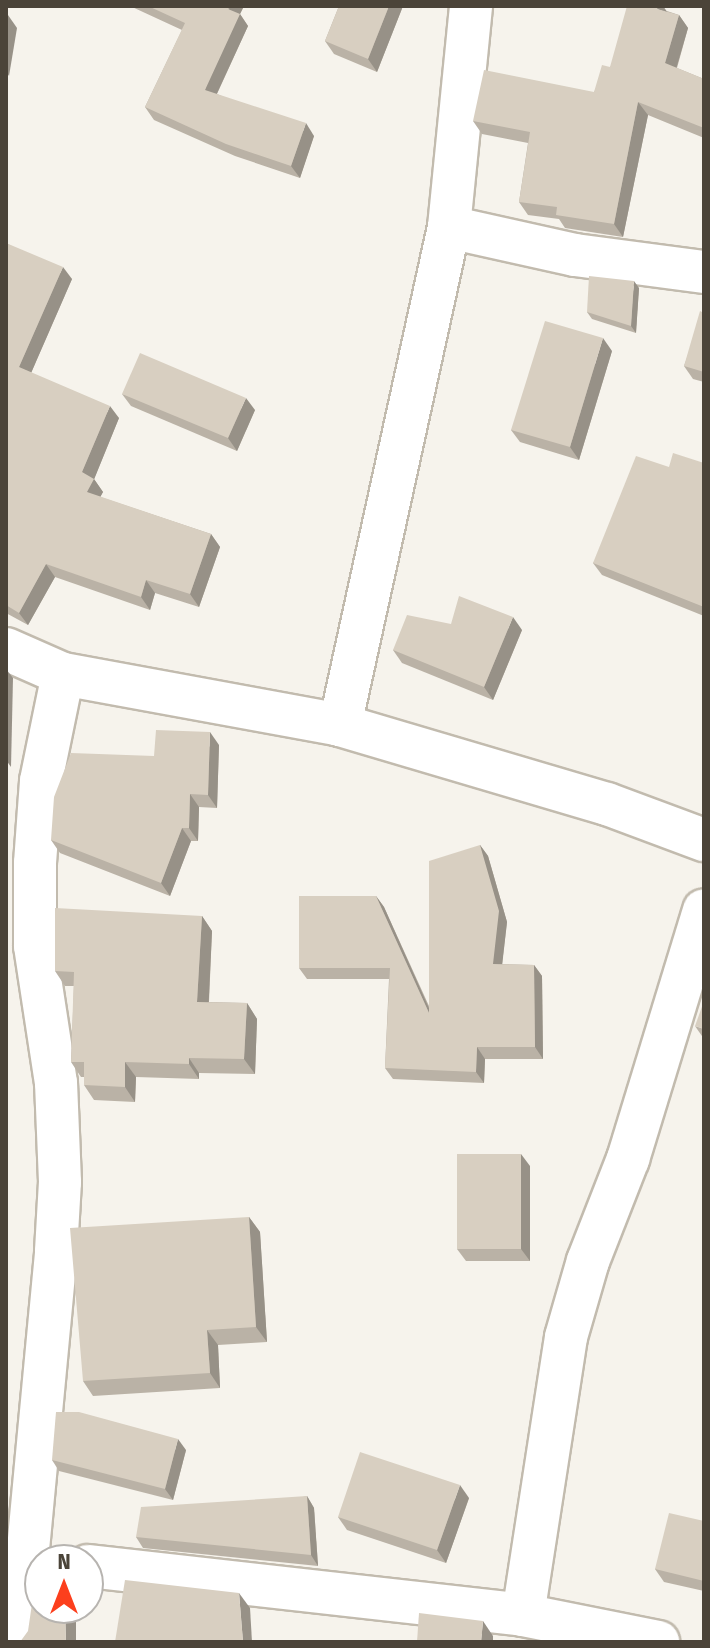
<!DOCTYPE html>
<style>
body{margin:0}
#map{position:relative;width:710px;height:1648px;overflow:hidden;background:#f6f3ec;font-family:"Fira Sans Condensed",sans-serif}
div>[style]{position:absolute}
.roads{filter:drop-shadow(2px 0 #c2bbae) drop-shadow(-2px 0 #c2bbae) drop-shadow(0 2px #c2bbae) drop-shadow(0 -2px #c2bbae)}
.street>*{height:42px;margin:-21px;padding:0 21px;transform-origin:21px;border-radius:21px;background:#fff}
.wall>*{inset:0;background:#bab2a6}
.shaded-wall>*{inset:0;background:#979187}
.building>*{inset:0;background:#d8cfc1}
span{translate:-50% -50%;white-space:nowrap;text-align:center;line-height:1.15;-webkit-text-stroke:7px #fff;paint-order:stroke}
.frame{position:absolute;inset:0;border:8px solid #4b4439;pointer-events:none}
.north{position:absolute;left:24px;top:1544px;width:80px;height:80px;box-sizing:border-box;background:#fff;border:2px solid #b7b4b0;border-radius:50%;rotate:0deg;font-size:22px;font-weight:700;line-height:32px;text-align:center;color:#4b4439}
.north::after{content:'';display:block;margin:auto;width:28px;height:36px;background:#fc3f1d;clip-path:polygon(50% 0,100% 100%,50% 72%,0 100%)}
</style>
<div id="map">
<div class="roads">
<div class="street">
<div style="left:449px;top:227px;width:129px;rotate:12.5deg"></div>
<div style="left:575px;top:255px;width:130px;rotate:7.5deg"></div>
<div style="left:6px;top:649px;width:62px;rotate:23.7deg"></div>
<div style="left:63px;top:674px;width:282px;rotate:10.4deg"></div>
<div style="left:340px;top:725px;width:278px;rotate:16.5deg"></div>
<div style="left:607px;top:804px;width:103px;rotate:20.4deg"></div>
<div style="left:340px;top:725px;width:510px;rotate:-77.65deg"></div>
<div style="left:449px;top:227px;width:222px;rotate:-84.3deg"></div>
<div style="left:88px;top:1566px;width:438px;rotate:6.4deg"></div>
<div style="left:523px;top:1615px;width:138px;rotate:11.3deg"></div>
<div style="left:523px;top:1615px;width:281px;rotate:-81.2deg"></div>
<div style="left:566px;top:1337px;width:79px;rotate:-73.9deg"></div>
<div style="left:588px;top:1261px;width:110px;rotate:-68.6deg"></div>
<div style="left:628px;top:1159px;width:260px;rotate:-73deg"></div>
<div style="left:15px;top:1642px;width:83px;rotate:-81.7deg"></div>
<div style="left:27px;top:1560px;width:310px;rotate:-84.6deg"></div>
<div style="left:56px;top:1251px;width:69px;rotate:-86.7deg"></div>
<div style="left:60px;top:1182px;width:99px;rotate:-92.3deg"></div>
<div style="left:56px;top:1083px;width:139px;rotate:-98.7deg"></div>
<div style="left:35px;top:946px;width:83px;rotate:-90deg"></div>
<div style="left:35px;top:863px;width:82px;rotate:-85.8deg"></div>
<div style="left:41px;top:781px;width:109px;rotate:-78.4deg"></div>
</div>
</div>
<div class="wall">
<div style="clip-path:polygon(130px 6px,244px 6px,240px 14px,248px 26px,217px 94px,314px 136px,300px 178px,235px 156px,154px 120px,145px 107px,182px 30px)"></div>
<div style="clip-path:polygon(339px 6px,403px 6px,377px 72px,334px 54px,325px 41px)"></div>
<div style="clip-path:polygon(667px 11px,679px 15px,688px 28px,677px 68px,704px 79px,704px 138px,648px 115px,623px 237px,565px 228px,559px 219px,528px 215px,519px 202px,528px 143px,482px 134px,473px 121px,594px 92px,610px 67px)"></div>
<div style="clip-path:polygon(6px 243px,72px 279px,31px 373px,119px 418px,94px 479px,103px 492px,100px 497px,211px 534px,220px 547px,199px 607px,155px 593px,150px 610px,55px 577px,28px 625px,6px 613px)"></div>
<div style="clip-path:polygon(639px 288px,636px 333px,592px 319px,587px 312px)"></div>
<div style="clip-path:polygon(704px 313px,704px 382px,693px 379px,684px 366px)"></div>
<div style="clip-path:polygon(612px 351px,579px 460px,520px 442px,511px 430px)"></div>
<div style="clip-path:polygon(122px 394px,255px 410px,237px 451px,131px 406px)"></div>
<div style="clip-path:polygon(704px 463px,704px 616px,602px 575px,593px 563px,669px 467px)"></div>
<div style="clip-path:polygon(451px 624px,522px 630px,493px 700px,402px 663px,393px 650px)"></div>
<div style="clip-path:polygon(219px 745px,217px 808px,199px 807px,198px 841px,191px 841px,170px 896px,60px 853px,51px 840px,154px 756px)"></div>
<div style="clip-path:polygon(480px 845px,488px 856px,507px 922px,502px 964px,534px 965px,542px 976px,543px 1059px,485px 1059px,484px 1083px,393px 1079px,385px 1068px,389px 979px,307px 979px,299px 968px,376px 896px,384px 907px,429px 1006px)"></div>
<div style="clip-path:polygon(202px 916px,212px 931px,209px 1002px,247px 1003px,257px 1019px,255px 1074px,199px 1073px,199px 1079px,136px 1077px,135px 1102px,94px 1100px,84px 1085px,84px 1077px,81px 1077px,71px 1062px,74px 986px,65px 986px,55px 971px)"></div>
<div style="clip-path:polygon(695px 1026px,704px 1029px,704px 1039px)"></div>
<div style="clip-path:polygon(530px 1166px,530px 1261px,466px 1261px,457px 1249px)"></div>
<div style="clip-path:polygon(249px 1217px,260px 1232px,267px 1342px,218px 1345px,220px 1388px,93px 1396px,83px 1381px)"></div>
<div style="clip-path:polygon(186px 1450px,173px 1500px,59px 1471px,52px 1460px)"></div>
<div style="clip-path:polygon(307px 1496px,314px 1508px,318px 1566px,143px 1548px,136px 1537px)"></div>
<div style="clip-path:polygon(469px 1498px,446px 1563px,347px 1530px,338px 1517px)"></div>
<div style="clip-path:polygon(704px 1521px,704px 1591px,664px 1582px,655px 1569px)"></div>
</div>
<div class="shaded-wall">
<div style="clip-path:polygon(230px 6px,244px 6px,240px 14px,248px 26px,213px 102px,205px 90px)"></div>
<div style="clip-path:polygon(389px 6px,403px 6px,377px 72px,368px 59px)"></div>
<div style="clip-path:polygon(658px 6px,663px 6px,668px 13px,657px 9px)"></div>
<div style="clip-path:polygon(8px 15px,17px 28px,9px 76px,6px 71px,6px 27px)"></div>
<div style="clip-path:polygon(679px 15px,688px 28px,674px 76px,665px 63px)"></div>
<div style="clip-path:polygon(638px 102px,648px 115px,623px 237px,614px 224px)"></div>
<div style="clip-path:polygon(306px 123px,314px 136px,300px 178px,291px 166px)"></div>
<div style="clip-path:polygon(63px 267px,72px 279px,28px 380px,19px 367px)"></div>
<div style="clip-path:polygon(634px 281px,639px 288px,636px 333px,631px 326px)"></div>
<div style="clip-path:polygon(603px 338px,612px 351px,579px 460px,570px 447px)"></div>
<div style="clip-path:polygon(246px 398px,255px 410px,237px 451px,228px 438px)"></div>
<div style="clip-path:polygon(110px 406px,119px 418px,93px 482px,94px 479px,103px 492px,96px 505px,87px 492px,82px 472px)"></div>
<div style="clip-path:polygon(211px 534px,220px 547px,199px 607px,190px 594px)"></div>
<div style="clip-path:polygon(46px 564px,55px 577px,28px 625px,19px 613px)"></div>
<div style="clip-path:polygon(146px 580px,155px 593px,150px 610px,141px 597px)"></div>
<div style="clip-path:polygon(513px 617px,522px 630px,493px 700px,484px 687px)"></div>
<div style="clip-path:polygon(6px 669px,13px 678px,11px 767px,6px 760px)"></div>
<div style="clip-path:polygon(210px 732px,219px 745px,217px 808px,208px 795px)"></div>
<div style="clip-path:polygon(190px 794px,199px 807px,198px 841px,189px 828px)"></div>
<div style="clip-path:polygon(182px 828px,191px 841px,170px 896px,161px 883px)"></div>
<div style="clip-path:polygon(480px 845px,488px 856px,507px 922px,501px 975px,493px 964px)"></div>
<div style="clip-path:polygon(376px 896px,384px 907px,436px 1024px,429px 1013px)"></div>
<div style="clip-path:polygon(202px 916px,212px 931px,208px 1017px,197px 1002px)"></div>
<div style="clip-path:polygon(534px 965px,542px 976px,543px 1059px,535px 1047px)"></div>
<div style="clip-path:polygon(247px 1003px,257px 1019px,255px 1074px,244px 1059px)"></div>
<div style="clip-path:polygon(477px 1047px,485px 1059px,484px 1083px,476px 1072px)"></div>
<div style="clip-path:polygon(189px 1058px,199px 1073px,199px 1079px,189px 1064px)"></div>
<div style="clip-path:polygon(125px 1062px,136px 1077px,135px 1102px,125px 1087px)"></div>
<div style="clip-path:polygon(521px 1154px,530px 1166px,530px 1261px,521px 1249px)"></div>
<div style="clip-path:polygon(249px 1217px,260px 1232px,267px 1342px,256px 1327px)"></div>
<div style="clip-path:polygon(207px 1330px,218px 1345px,220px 1388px,210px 1373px)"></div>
<div style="clip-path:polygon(178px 1439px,186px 1450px,173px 1500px,165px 1489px)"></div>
<div style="clip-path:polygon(460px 1485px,469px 1498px,446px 1563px,437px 1550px)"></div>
<div style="clip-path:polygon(307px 1496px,314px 1508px,318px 1566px,311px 1555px)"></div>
<div style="clip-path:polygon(239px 1593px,250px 1608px,252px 1642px,243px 1642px)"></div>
<div style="clip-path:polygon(65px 1608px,76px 1608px,76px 1642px,66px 1642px)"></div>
<div style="clip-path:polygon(483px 1621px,493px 1636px,493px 1642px,481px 1642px)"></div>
</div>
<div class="building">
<div style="clip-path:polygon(148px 6px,230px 6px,228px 9px,240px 14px,205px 90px,306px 123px,291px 166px,226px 144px,145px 107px,185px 23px)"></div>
<div style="clip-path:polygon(339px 6px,389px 6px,368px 59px,325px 41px)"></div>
<div style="clip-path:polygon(627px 6px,658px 6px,657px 9px,679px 15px,665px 63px,704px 79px,704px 128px,638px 102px,614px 224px,556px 215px,557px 207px,519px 202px,530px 132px,473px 121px,484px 70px,594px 92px,602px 65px,610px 67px)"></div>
<div style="clip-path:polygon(6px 243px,63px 267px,19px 367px,110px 406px,82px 472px,94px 479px,87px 492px,211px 534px,190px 594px,146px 580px,141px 597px,46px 564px,19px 613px,6px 605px)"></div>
<div style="clip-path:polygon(589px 276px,634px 281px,631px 326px,587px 312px)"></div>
<div style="clip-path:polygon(700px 311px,704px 313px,704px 372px,684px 366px)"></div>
<div style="clip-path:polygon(545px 321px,603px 338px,570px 447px,511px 430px)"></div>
<div style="clip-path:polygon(140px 353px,246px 398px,228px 438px,122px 394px)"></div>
<div style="clip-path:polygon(673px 453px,704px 463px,704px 607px,593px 563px,636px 456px,669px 467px)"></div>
<div style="clip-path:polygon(459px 596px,513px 617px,484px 687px,393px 650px,407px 615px,451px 624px)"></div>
<div style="clip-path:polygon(156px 730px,210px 732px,208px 795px,190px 794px,189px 828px,182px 828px,161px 883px,51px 840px,54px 797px,71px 753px,154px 756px)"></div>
<div style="clip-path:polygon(480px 845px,499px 911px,493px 964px,534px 965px,535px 1047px,477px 1047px,476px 1072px,385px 1068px,390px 968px,299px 968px,299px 896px,376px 896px,429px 1013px,429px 861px)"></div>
<div style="clip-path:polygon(55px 908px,202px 916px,197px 1002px,247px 1003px,244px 1059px,189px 1058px,189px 1064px,125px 1062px,125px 1087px,84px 1085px,84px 1062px,71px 1062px,74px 972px,55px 971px)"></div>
<div style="clip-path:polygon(704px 1001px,704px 1029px,695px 1026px)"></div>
<div style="clip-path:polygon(457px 1154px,521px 1154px,521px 1249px,457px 1249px)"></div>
<div style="clip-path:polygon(249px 1217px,256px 1327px,207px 1330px,210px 1373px,83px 1381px,70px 1228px)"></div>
<div style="clip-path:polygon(56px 1412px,79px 1412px,178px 1439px,165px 1489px,52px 1460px)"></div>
<div style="clip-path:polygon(360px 1452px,460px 1485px,437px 1550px,338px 1517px)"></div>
<div style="clip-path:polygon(307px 1496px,311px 1555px,136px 1537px,141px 1507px)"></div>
<div style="clip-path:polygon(669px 1513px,704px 1521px,704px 1581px,655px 1569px)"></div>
<div style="clip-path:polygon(125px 1580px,239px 1593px,243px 1642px,115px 1642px)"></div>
<div style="clip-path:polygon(40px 1589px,40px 1608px,65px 1608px,66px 1642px,20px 1642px,28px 1631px,34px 1590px)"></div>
<div style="clip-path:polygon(419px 1613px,483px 1621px,481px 1642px,417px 1642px)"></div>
</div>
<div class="frame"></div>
<div class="north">N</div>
</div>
